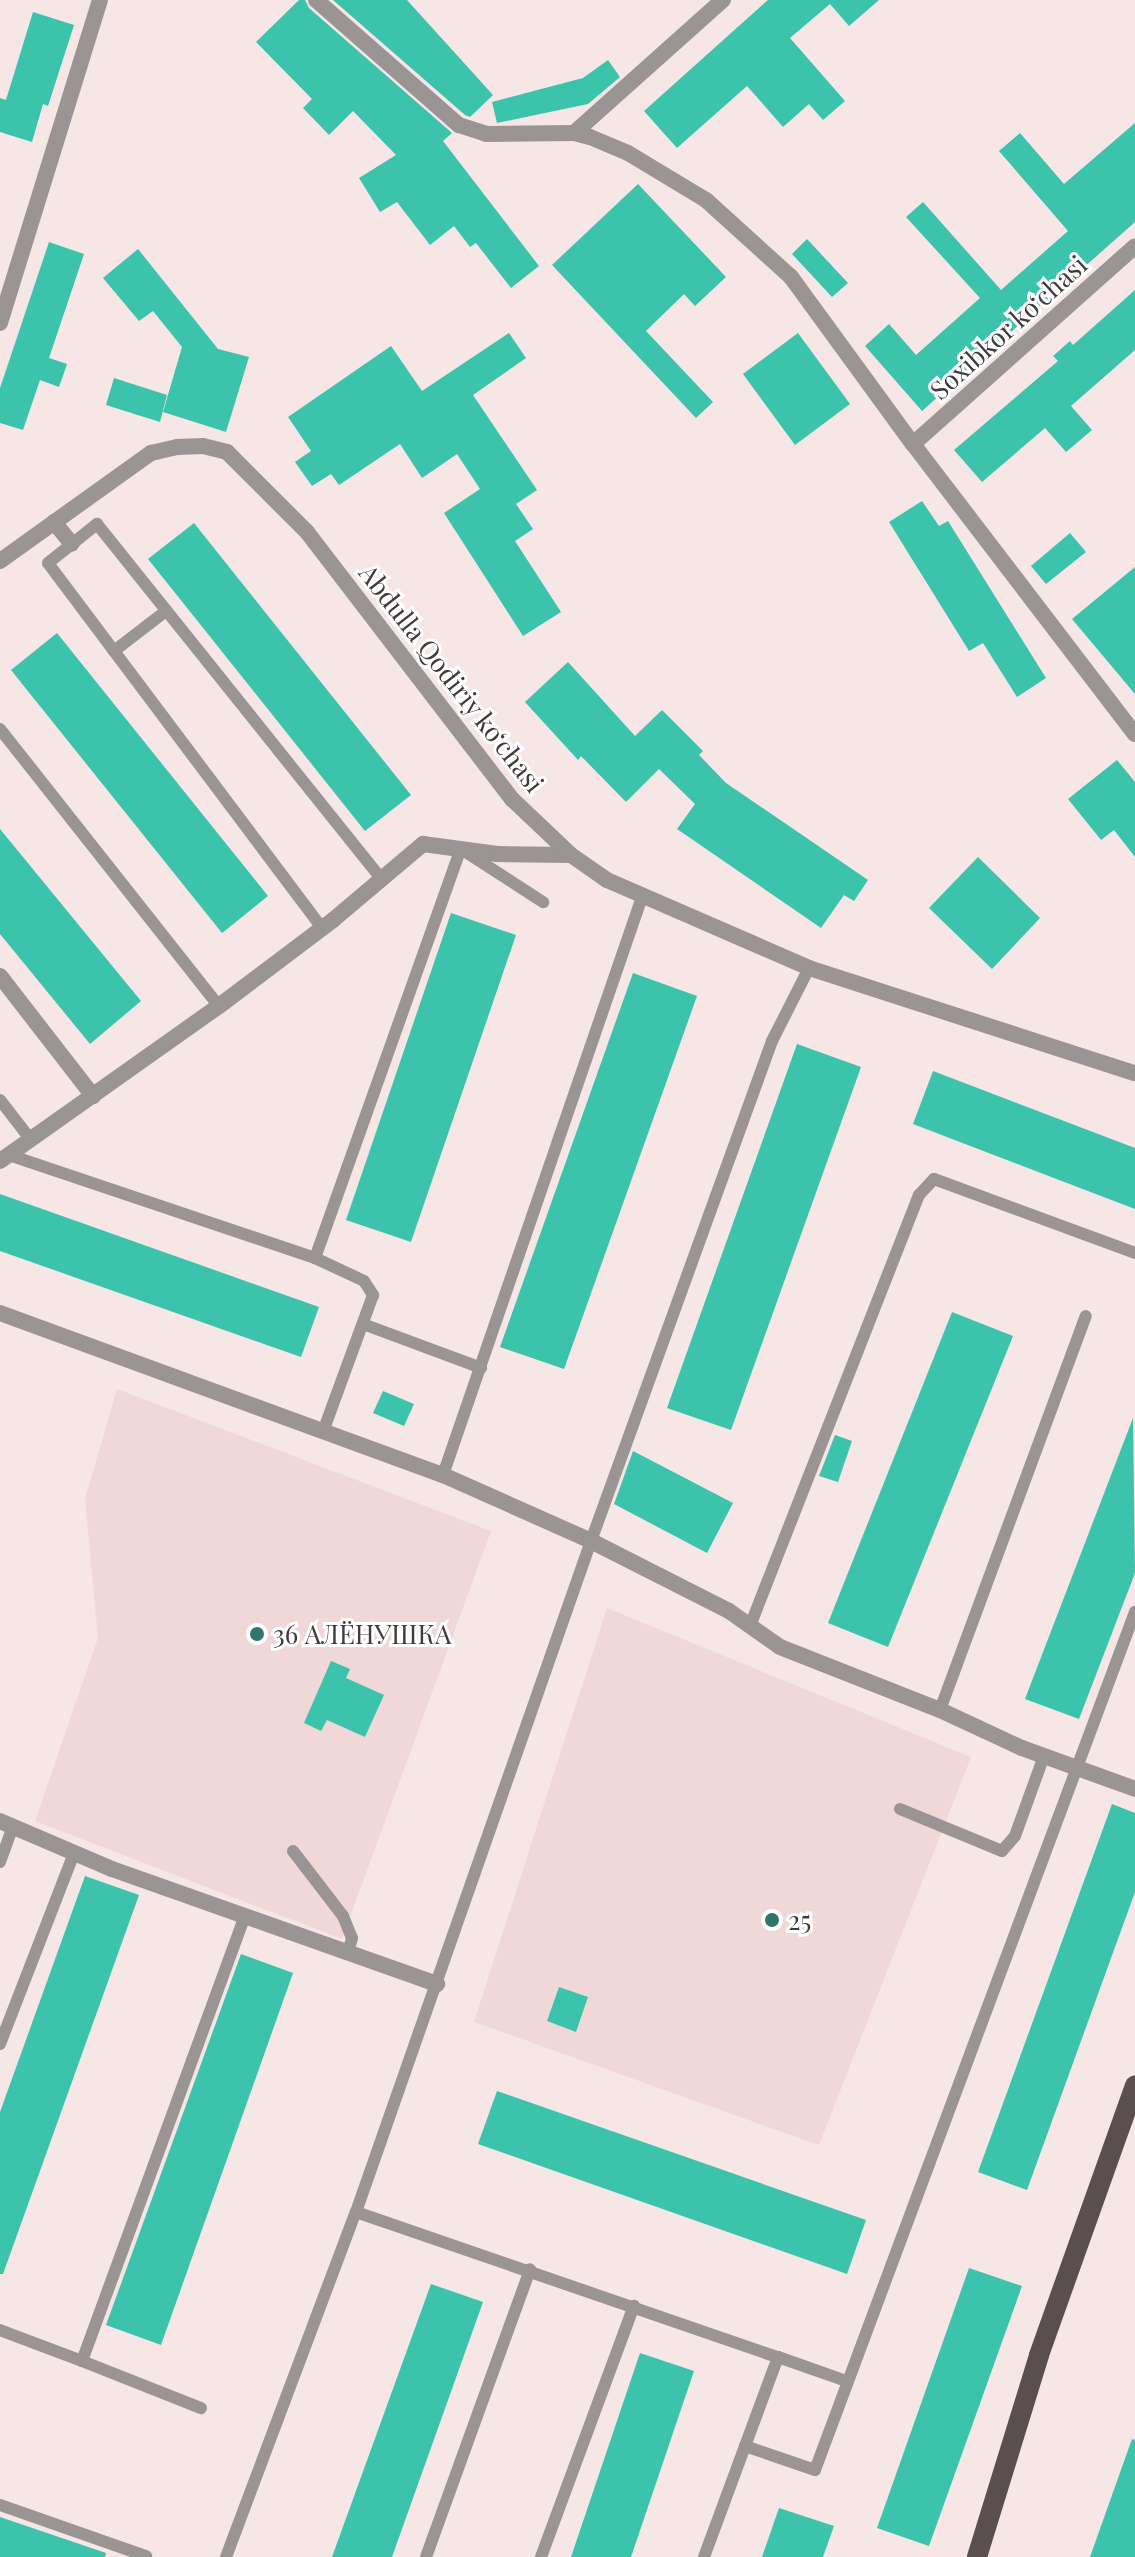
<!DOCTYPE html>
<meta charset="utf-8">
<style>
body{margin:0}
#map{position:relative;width:1135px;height:2557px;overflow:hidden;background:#f6e6e6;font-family:"Playfair Display",serif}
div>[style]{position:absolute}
.built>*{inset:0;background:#f0d8d9}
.building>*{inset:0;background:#3bc3ac}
.service>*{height:12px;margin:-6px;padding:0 6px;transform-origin:6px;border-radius:6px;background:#9b9494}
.minor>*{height:16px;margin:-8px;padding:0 8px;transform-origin:8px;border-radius:8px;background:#9b9494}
.tertiary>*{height:16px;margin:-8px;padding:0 8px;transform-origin:8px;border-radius:8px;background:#9b9494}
.primary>*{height:20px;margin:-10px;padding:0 10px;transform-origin:10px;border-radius:10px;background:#5a4e4f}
.dots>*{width:22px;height:22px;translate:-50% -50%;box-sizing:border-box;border:4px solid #fff;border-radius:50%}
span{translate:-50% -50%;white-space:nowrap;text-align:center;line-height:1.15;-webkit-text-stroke:6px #fff;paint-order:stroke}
.street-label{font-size:26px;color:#403a3a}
.poi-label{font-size:26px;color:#403a3a}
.left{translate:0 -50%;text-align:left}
</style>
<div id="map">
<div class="built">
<div style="clip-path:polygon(117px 1389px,491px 1531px,342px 1939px,35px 1821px,98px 1638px,85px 1499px)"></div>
<div style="clip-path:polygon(607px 1608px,971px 1757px,819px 2145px,474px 2022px)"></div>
</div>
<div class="building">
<div style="clip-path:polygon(299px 0,305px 0,309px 8px,452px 133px,443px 141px,539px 266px,511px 288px,476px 243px,470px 247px,454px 226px,430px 245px,397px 202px,380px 212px,359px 178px,396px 155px,353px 111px,329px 135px,303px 108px,312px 99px,256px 42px)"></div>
<div style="clip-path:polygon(333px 0,407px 0,493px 95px,470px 117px,465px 115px)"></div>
<div style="clip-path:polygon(768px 0,879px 0,849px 26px,830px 4px,790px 38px,845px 101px,823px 120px,809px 104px,783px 127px,747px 86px,677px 148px,644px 111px)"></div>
<div style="clip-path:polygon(33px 12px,74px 25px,48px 106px,43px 104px,32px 142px,0 132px,0 98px,6px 100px)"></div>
<div style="clip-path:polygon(608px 60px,620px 77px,588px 104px,497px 123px,492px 102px,583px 78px)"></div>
<div style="clip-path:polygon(1135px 123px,1135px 222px,922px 411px,865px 346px,889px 324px,916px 355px,980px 298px,906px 217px,923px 202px,1001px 290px,1068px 231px,999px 151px,1020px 133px,1064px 184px)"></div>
<div style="clip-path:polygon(638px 184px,726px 277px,695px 306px,684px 294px,646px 331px,713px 402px,696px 418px,552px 265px)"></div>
<div style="clip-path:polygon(807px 239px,848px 283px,832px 297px,792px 254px)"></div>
<div style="clip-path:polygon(49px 242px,84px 254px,49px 358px,67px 364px,59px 387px,40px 380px,23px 430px,0 423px,0 388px)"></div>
<div style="clip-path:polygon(138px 249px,218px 349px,249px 357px,226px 432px,163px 412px,182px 347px,153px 311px,139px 321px,103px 278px)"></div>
<div style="clip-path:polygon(1135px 290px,1135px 350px,1071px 406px,1092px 430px,1066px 452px,1045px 428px,982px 482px,954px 450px,1058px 361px,1053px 356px,1070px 341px,1073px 345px)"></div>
<div style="clip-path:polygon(509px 333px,526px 358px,473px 395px,537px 490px,516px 504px,533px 529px,515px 541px,561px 612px,523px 636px,444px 513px,480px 489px,457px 454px,422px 478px,400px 444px,339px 485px,331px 474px,312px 486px,295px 462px,311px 451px,288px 417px,391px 346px,422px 391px)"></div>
<div style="clip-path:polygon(798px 333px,850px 404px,795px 445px,743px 374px)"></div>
<div style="clip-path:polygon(114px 378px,167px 395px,160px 422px,106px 405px)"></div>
<div style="clip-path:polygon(922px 501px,939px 526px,948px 521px,1046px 678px,1017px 697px,983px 643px,969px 651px,889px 522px)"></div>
<div style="clip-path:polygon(194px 523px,411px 795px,365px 831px,148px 559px)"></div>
<div style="clip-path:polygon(1070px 533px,1086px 552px,1046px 584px,1031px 566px)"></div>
<div style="clip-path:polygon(1135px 567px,1135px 694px,1072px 619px)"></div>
<div style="clip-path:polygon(57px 633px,268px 896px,222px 933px,11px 670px)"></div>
<div style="clip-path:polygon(568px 662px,635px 736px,662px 710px,703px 751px,699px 755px,726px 783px,868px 880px,854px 901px,844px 895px,821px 928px,677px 829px,695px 804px,659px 769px,626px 802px,581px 756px,578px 760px,525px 702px)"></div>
<div style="clip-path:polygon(1117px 760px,1135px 782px,1135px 857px,1114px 830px,1101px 840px,1068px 799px)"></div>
<div style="clip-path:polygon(0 829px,141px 1001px,90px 1044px,0 934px)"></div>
<div style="clip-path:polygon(978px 857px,1040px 918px,992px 969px,929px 908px)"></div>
<div style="clip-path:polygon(451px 913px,516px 935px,411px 1242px,346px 1220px)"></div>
<div style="clip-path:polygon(633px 973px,697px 996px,564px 1369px,500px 1347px)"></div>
<div style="clip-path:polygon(797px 1044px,861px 1067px,731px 1430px,667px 1408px)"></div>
<div style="clip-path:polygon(933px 1071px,1135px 1148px,1135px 1209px,913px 1124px)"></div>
<div style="clip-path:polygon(0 1194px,319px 1307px,301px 1357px,0 1251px)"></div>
<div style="clip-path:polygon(952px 1312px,1013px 1336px,888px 1647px,828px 1623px)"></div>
<div style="clip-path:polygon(383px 1391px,414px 1404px,404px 1426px,373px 1413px)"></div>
<div style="clip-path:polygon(1133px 1418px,1135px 1573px,1079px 1719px,1025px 1699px)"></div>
<div style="clip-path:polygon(835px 1435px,852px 1441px,838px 1482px,819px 1476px)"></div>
<div style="clip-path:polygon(633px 1451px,733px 1503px,707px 1553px,614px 1504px)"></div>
<div style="clip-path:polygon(331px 1661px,350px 1669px,346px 1678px,384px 1695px,365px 1737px,327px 1720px,321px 1731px,304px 1723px)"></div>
<div style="clip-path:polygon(1112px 1804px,1135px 1813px,1135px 1892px,1027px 2190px,978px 2172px)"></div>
<div style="clip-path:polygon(85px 1876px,139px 1895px,3px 2274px,0 2274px,0 2112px)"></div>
<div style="clip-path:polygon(241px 1954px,293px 1973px,161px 2345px,106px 2325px)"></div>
<div style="clip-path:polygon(559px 1987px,588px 1997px,576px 2032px,547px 2021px)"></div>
<div style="clip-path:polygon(497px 2091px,866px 2220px,847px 2274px,478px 2144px)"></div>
<div style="clip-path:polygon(969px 2268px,1022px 2286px,929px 2546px,877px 2528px)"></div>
<div style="clip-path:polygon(431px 2284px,483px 2302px,392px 2557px,332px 2557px)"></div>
<div style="clip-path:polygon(640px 2353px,694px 2371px,631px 2557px,571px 2557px)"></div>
<div style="clip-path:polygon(1132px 2439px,1135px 2440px,1135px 2557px,1090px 2557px)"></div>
<div style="clip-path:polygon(779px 2508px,834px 2526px,823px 2557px,762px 2557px)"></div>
<div style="clip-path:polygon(0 2517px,106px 2553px,105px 2557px,0 2557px)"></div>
</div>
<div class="service">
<div style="left:114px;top:651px;width:66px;rotate:-37.6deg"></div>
<div style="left:0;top:729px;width:353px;rotate:51.7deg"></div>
<div style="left:322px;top:928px;width:456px;rotate:-126.9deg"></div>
<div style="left:48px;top:563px;width:63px;rotate:-38.5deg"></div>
<div style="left:97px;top:524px;width:455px;rotate:51.3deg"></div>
<div style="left:0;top:1100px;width:51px;rotate:52.2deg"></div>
<div style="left:9px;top:1155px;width:323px;rotate:18.6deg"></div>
<div style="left:315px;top:1258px;width:434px;rotate:-70.4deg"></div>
<div style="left:461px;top:849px;width:98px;rotate:32.9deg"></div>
<div style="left:315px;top:1258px;width:54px;rotate:25.1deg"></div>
<div style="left:364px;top:1281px;width:17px;rotate:57deg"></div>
<div style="left:373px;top:1295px;width:146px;rotate:110.1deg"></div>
<div style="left:363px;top:1324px;width:126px;rotate:20.4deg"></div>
<div style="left:443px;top:1475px;width:611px;rotate:-71deg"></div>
<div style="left:750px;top:1626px;width:463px;rotate:-68.6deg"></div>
<div style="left:919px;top:1195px;width:22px;rotate:-47deg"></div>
<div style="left:934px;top:1179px;width:214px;rotate:20.2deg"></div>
<div style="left:940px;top:1710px;width:420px;rotate:-69.7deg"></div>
<div style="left:900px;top:1809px;width:110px;rotate:22.4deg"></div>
<div style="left:1002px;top:1851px;width:20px;rotate:-49deg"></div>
<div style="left:1015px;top:1836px;width:85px;rotate:-70.1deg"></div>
<div style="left:293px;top:1851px;width:82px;rotate:52.4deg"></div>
<div style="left:343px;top:1916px;width:24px;rotate:68deg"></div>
<div style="left:352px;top:1938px;width:16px;rotate:105deg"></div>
<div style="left:0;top:1862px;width:37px;rotate:-70deg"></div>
<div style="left:0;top:2044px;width:205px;rotate:-68.8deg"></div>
<div style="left:356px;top:2212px;width:446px;rotate:19deg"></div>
<div style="left:778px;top:2357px;width:95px;rotate:110.3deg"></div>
<div style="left:745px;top:2446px;width:74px;rotate:18.9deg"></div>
<div style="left:815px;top:2470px;width:916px;rotate:-69.55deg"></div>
<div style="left:0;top:2330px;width:88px;rotate:20.7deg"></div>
<div style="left:82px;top:2361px;width:474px;rotate:-69.9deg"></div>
<div style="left:778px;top:2357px;width:72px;rotate:19.4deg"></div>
<div style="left:82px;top:2361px;width:128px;rotate:21.6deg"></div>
<div style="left:0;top:2505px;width:155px;rotate:19.3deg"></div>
<div style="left:226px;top:2557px;width:369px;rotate:-69.4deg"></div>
<div style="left:356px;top:2212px;width:711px;rotate:-70.7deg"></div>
<div style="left:591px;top:1541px;width:532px;rotate:-70.1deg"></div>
<div style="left:772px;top:1041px;width:82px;rotate:-63.1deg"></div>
<div style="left:426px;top:2557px;width:306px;rotate:-70.1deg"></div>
<div style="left:541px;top:2557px;width:268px;rotate:-69.7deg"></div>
<div style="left:704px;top:2557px;width:118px;rotate:-69.7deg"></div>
</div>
<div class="minor">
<div style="left:316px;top:0;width:190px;rotate:41.2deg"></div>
<div style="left:459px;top:125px;width:28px;rotate:18deg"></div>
<div style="left:486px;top:134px;width:88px;rotate:-0.7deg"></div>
<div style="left:574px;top:133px;width:16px;rotate:14deg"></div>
<div style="left:590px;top:137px;width:41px;rotate:22.8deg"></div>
<div style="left:628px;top:153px;width:91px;rotate:31.1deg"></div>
<div style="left:706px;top:200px;width:115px;rotate:42.2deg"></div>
<div style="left:791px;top:277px;width:207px;rotate:53.9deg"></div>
<div style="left:913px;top:444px;width:365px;rotate:52.6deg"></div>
<div style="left:574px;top:133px;width:200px;rotate:-41.8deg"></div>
<div style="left:0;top:323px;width:338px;rotate:-72.8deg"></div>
<div style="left:913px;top:444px;width:297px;rotate:-41.7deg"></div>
<div style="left:54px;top:522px;width:28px;rotate:51deg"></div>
<div style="left:0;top:976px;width:152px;rotate:52.2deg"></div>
<div style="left:0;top:1161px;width:268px;rotate:-35.3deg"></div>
<div style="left:219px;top:1006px;width:143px;rotate:-37deg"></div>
<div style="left:333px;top:920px;width:118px;rotate:-40.2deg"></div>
<div style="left:423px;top:844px;width:75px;rotate:7.7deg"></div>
<div style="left:497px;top:854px;width:74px;rotate:0.8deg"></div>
<div style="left:0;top:1313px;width:472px;rotate:20.1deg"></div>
<div style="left:443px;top:1475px;width:162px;rotate:24deg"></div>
<div style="left:591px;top:1541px;width:155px;rotate:26.9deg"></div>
<div style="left:729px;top:1611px;width:62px;rotate:35.2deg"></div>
<div style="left:780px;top:1647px;width:172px;rotate:21.5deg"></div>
<div style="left:940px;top:1710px;width:90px;rotate:24.9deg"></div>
<div style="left:1022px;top:1748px;width:120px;rotate:19.9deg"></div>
<div style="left:0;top:1821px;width:122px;rotate:23.2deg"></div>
<div style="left:112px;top:1869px;width:345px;rotate:19.5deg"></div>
</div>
<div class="tertiary">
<div style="left:0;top:561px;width:186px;rotate:-35.6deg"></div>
<div style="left:151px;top:453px;width:27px;rotate:-13deg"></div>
<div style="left:177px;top:447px;width:26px;rotate:-2deg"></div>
<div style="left:203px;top:446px;width:25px;rotate:14deg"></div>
<div style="left:227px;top:452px;width:113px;rotate:45deg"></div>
<div style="left:307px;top:532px;width:337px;rotate:52.5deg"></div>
<div style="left:512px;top:799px;width:81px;rotate:43.5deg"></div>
<div style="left:571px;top:855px;width:44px;rotate:34.8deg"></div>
<div style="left:607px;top:880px;width:220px;rotate:23.5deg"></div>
<div style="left:809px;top:968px;width:342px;rotate:17.9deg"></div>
</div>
<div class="primary">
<div style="left:977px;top:2557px;width:211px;rotate:-72.9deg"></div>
<div style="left:1039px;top:2355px;width:286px;rotate:-70.4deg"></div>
</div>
<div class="dots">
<div style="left:257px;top:1634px;background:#327669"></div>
<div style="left:772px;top:1920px;background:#327669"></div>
</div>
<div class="street-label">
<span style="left:1008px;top:327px;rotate:-42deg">Soxibkor koʻchasi</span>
<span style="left:452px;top:678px;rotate:52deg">Abdulla Qodiriy koʻchasi</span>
</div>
<div class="poi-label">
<span class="left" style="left:273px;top:1634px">36 АЛЁНУШКА</span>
<span class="left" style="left:788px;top:1920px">25</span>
</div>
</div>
